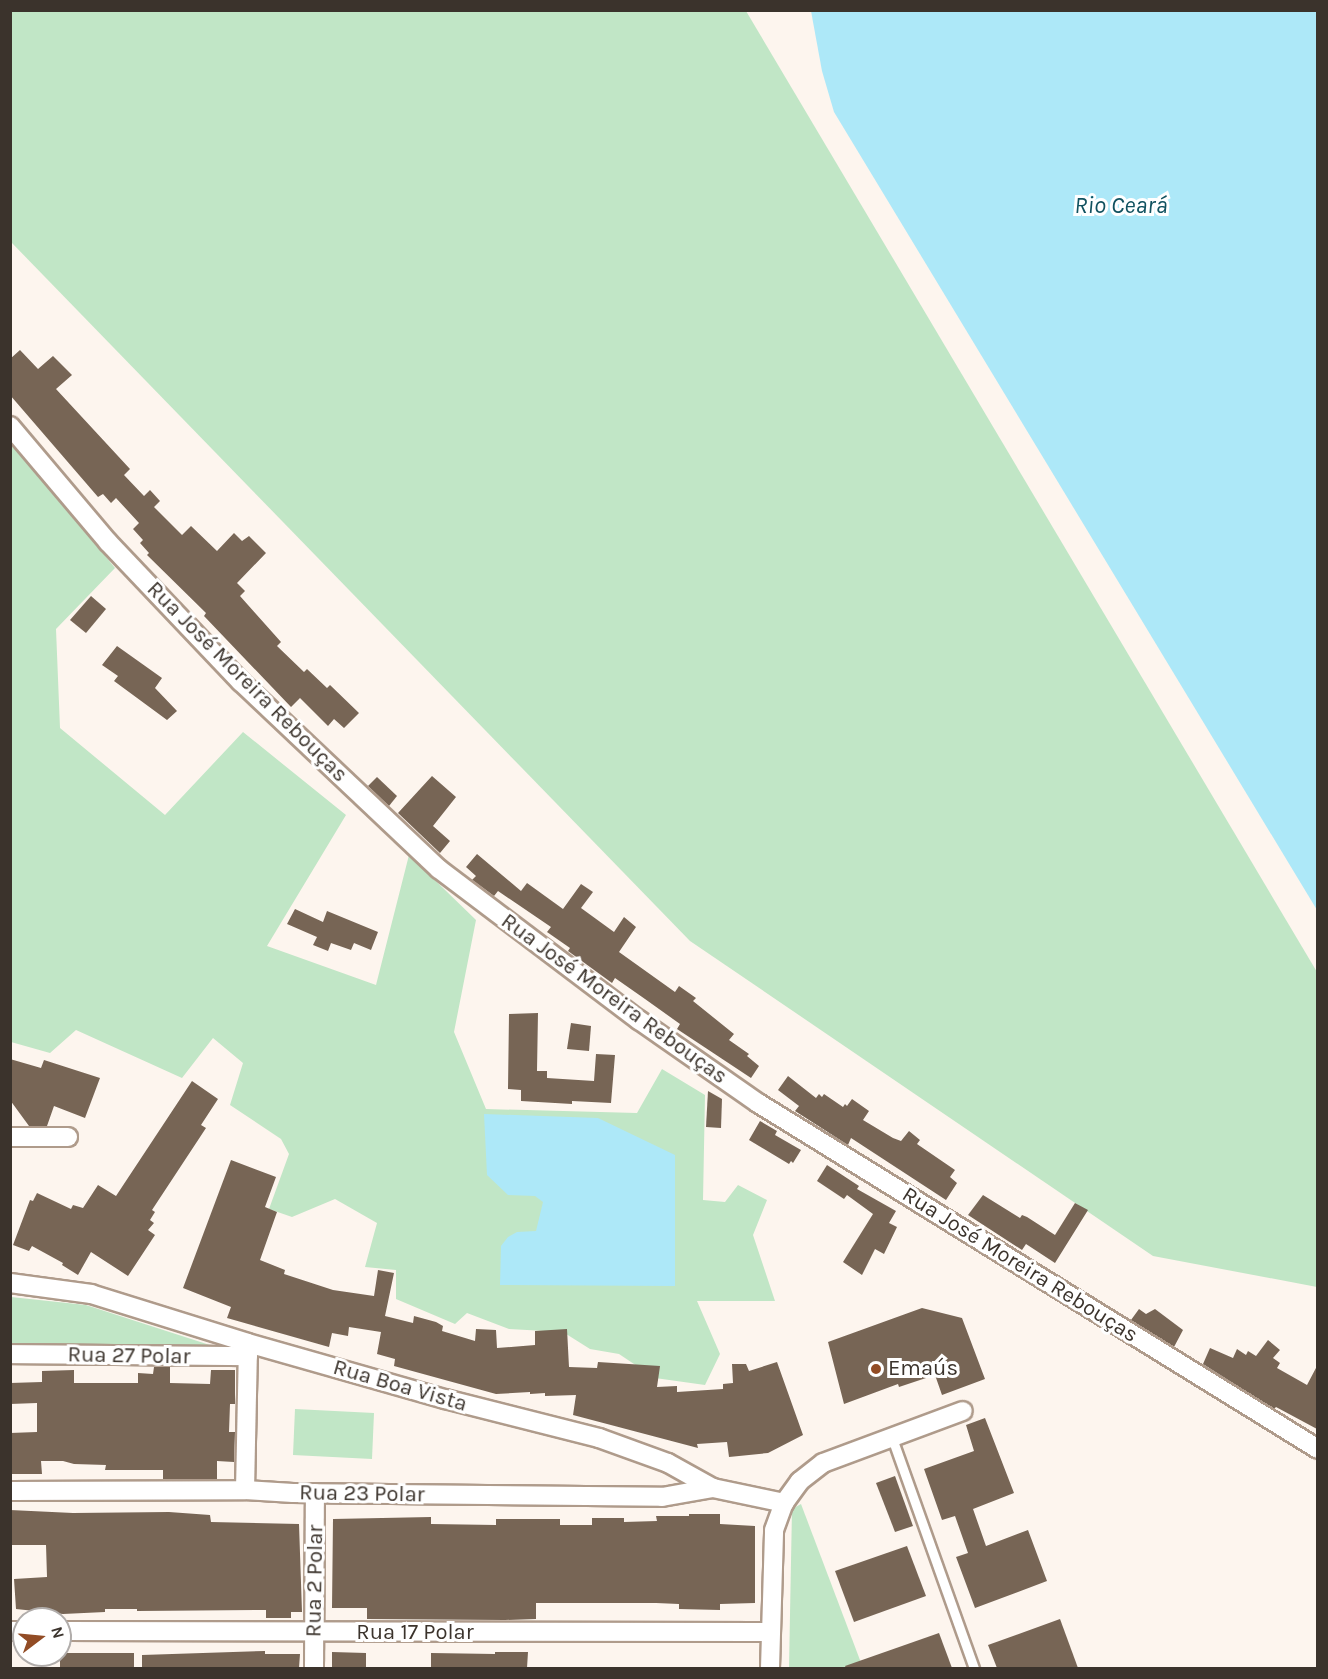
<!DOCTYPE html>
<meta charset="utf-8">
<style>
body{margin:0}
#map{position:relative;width:1328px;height:1679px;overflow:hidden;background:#fdf5ee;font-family:Karla,sans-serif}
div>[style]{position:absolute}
.green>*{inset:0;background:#c1e6c6}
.water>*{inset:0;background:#ade8f8}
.building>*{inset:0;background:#776555}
.roads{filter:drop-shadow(2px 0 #af9b8b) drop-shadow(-2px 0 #af9b8b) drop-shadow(0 2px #af9b8b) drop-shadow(0 -2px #af9b8b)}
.service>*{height:9px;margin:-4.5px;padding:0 4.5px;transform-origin:4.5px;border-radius:4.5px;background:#fff}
.minor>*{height:18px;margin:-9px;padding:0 9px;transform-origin:9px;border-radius:9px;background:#fff}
.dots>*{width:16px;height:16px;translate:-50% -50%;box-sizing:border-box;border:3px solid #fff;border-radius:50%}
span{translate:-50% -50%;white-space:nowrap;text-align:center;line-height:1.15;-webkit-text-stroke:6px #fff;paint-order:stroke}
.street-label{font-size:22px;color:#3b332c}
.poi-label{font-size:22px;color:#3b332c}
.left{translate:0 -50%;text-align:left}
.water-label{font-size:24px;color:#115260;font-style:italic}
.frame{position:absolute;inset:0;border:12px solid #3b332c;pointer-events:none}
.north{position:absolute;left:12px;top:1607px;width:60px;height:60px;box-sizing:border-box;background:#fff;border:2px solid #b1adab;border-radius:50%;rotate:74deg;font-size:16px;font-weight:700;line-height:24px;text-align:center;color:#3b332c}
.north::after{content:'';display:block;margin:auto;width:21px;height:27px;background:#924c25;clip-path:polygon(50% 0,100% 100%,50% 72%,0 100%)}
</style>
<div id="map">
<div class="green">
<div style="clip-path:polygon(11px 11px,746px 11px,1317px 972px,1317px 1287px,1153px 1256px,690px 941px,11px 242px)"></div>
<div style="clip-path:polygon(10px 437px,115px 568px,56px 629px,60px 728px,165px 815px,243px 732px,346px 815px,267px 946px,376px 985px,409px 855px,476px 920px,454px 1032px,486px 1109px,637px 1113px,662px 1069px,705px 1095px,703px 1200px,725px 1202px,738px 1185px,767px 1200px,753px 1235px,775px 1301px,697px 1301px,720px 1354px,705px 1385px,655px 1378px,619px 1354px,590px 1349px,563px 1332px,509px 1329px,467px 1313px,455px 1324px,396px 1299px,396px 1270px,365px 1267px,377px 1223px,335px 1199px,292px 1217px,269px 1209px,289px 1154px,281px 1139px,230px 1105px,243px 1063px,213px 1038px,182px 1078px,76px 1030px,50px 1053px,11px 1042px)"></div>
<div style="clip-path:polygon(11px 1297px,86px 1305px,219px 1348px,11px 1348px)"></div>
<div style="clip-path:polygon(295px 1409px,374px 1413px,372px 1459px,293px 1455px)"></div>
<div style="clip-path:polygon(801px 1504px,863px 1668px,789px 1668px,792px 1509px)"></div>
</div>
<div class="water">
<div style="clip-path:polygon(811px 11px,1317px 11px,1317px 910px,834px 112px,822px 71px)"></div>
<div style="clip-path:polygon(484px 1114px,598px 1118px,675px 1155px,675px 1286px,500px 1285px,501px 1246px,508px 1237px,517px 1232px,536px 1231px,543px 1202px,535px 1196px,508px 1195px,487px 1175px)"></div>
</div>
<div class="building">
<div style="clip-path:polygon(20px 350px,38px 369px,53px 356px,72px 375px,56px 389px,130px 469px,124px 475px,144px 496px,150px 490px,160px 501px,154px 507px,182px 535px,191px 526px,217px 551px,234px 533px,242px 541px,249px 536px,266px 553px,237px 583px,245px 591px,240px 596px,281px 642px,277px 646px,304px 672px,307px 669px,327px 688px,330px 685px,359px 713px,344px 728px,334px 719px,328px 726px,300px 698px,291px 707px,204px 616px,206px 613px,147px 555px,149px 553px,140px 543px,143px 540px,133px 529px,139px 523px,116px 498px,111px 503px,103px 494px,98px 497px,10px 395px,10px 359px)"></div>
<div style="clip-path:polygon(91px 596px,106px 609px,86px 633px,70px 620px)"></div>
<div style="clip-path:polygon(117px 646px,162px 678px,155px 688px,177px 711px,167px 720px,114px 681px,118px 676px,102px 665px)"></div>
<div style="clip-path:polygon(432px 776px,456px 797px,433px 826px,450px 841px,440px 853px,398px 813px)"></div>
<div style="clip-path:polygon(377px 777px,397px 796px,389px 806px,368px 786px)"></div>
<div style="clip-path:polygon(477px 854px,521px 891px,527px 883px,563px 909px,581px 884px,593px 892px,581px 908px,614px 932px,624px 917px,636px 927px,619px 952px,675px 992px,679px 986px,696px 998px,693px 1001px,734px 1034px,729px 1040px,749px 1054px,747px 1056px,759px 1066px,751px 1078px,677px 1029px,680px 1024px,645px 999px,615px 978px,612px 983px,568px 951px,570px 948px,547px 932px,551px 927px,498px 891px,494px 896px,475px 882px,472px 880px,476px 876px,466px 867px)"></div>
<div style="clip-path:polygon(295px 909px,323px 922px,327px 911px,378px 932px,371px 950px,354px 943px,351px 950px,331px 943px,328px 951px,313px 945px,317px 937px,287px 924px)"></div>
<div style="clip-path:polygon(538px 1013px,537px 1071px,547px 1071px,547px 1078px,594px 1081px,596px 1054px,615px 1055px,611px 1103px,572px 1101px,572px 1104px,521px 1101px,521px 1090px,508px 1089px,509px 1014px)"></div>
<div style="clip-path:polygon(571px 1023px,591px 1026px,589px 1051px,567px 1049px)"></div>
<div style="clip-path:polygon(10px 1059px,41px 1068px,44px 1060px,100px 1078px,85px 1118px,54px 1106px,47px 1126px,29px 1126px,10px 1100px)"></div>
<div style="clip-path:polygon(788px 1076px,816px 1098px,819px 1094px,822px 1097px,824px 1094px,843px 1107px,845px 1104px,847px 1106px,852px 1099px,869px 1111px,863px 1120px,893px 1138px,901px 1141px,909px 1131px,920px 1140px,917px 1144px,955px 1170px,950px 1177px,957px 1183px,946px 1200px,851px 1138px,848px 1145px,795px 1111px,799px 1106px,778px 1090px)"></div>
<div style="clip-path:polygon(192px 1081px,218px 1099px,201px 1125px,206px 1128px,152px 1210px,155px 1212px,150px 1220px,154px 1223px,148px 1230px,155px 1235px,128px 1276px,91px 1252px,78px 1275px,62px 1265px,63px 1263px,32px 1246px,29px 1251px,13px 1245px,30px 1200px,33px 1201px,37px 1193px,71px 1209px,73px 1205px,83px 1208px,98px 1185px,116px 1196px)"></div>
<div style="clip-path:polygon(708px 1091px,722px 1099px,721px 1128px,706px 1127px)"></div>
<div style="clip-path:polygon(760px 1121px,777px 1131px,775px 1135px,801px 1150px,793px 1163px,791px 1161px,789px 1164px,749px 1140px)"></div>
<div style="clip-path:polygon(231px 1160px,276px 1177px,265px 1207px,277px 1212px,260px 1260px,285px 1270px,284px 1274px,333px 1290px,374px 1296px,378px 1270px,394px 1273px,385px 1316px,413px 1323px,414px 1316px,436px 1322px,443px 1326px,442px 1331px,475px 1341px,476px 1329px,496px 1330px,497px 1348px,535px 1345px,535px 1331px,567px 1329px,569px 1367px,597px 1368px,598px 1362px,660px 1366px,657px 1387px,677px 1386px,677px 1392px,723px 1389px,723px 1384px,733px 1383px,732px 1364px,746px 1364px,749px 1371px,777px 1362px,803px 1435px,768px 1453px,729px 1457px,727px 1442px,697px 1444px,698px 1448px,573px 1415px,576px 1395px,545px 1396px,545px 1393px,530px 1394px,530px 1392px,496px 1394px,394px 1366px,395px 1359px,377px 1354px,381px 1332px,349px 1327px,348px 1336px,332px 1333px,329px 1347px,227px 1318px,231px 1307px,183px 1288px)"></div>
<div style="clip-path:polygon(827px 1165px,859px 1186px,857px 1189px,896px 1211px,889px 1223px,897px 1227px,884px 1254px,875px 1249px,862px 1275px,843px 1262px,873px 1214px,847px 1195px,844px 1199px,817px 1181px)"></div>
<div style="clip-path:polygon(983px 1195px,1020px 1218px,1022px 1215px,1027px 1217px,1055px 1235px,1075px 1203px,1088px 1210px,1055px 1263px,1026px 1244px,1022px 1250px,968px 1215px)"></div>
<div style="clip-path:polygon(922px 1308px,962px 1318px,985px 1379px,942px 1395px,935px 1375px,899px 1387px,898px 1384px,844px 1404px,828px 1342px)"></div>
<div style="clip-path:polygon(1139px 1309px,1146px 1314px,1155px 1309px,1183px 1330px,1174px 1347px,1131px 1320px)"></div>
<div style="clip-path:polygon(1268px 1340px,1280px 1350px,1273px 1358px,1280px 1363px,1277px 1368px,1307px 1385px,1317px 1366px,1317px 1429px,1276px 1407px,1274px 1409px,1203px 1364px,1210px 1348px,1233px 1358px,1237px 1349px,1246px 1355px,1248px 1351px,1256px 1356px)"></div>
<div style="clip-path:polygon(154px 1367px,170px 1367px,170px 1383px,210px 1384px,211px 1370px,235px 1370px,235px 1404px,230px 1404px,229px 1432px,235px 1432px,234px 1462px,217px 1461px,217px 1479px,163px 1479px,163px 1470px,105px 1470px,106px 1465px,74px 1464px,63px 1461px,41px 1461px,42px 1474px,11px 1474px,10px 1433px,37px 1432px,37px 1403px,10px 1404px,10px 1383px,42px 1382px,42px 1371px,74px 1370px,74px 1383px,138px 1383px,138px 1373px,153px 1374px)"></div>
<div style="clip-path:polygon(985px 1418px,1014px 1493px,973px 1509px,986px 1546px,1028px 1530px,1047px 1581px,975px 1608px,956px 1557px,968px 1553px,955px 1516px,942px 1520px,924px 1469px,974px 1451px,966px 1425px)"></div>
<div style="clip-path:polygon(895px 1476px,913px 1526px,895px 1532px,876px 1483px)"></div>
<div style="clip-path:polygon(10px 1510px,73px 1513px,169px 1512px,210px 1515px,211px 1522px,299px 1524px,302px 1612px,291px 1612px,291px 1618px,266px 1618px,266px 1610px,137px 1611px,137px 1609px,105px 1609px,105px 1612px,63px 1614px,16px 1609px,14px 1579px,47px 1577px,46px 1545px,10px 1545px)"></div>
<div style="clip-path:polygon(689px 1514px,720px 1514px,720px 1524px,755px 1526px,755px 1603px,720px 1604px,720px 1610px,679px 1609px,679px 1604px,656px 1603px,536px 1603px,536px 1619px,505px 1620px,367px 1619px,367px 1608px,332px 1608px,333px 1519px,431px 1517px,431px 1524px,496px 1525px,496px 1519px,560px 1519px,560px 1525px,592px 1525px,592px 1518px,624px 1518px,624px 1522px,657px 1521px,656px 1516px,689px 1516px)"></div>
<div style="clip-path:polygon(907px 1546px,926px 1596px,854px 1622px,835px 1571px)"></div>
<div style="clip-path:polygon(1060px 1619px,1078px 1668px,997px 1668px,988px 1645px)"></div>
<div style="clip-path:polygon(939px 1633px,952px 1668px,846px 1668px,845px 1666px)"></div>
<div style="clip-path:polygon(265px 1651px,265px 1654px,300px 1654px,299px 1668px,142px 1668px,142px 1655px)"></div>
<div style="clip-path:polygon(332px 1652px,366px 1653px,366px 1668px,332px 1668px)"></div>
<div style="clip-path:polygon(495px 1652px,528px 1652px,527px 1668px,431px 1668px,431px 1653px,495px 1654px)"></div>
<div style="clip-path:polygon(60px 1653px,134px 1653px,134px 1668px,60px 1668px)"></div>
</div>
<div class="roads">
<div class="service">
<div style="left:892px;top:1438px;width:244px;rotate:70.4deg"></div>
</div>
<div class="minor">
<div style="left:10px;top:426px;width:152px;rotate:49.8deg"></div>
<div style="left:108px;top:542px;width:193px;rotate:46.5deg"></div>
<div style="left:241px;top:682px;width:272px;rotate:43.4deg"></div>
<div style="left:439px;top:869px;width:251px;rotate:37.1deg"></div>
<div style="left:639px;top:1020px;width:145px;rotate:34.9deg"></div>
<div style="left:758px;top:1103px;width:658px;rotate:31.71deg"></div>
<div style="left:10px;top:1137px;width:58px"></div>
<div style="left:10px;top:1283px;width:82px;rotate:7.7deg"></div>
<div style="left:91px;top:1294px;width:164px;rotate:17.3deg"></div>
<div style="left:248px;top:1343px;width:205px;rotate:15.9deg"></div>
<div style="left:445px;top:1399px;width:159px;rotate:14.2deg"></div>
<div style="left:599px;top:1438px;width:73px;rotate:19.9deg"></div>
<div style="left:668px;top:1463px;width:51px;rotate:29.1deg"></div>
<div style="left:713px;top:1488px;width:73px;rotate:11.9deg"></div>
<div style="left:10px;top:1354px;width:238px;rotate:0.5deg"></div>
<div style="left:245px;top:1490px;width:145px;rotate:-88.8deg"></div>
<div style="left:10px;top:1491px;width:235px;rotate:-0.2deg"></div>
<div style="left:245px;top:1490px;width:48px;rotate:3.6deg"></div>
<div style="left:293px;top:1493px;width:369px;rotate:0.6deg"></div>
<div style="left:662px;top:1497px;width:52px;rotate:-10deg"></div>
<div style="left:10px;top:1631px;width:14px"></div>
<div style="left:60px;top:1631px;width:710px;rotate:0.08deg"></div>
<div style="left:314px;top:1668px;width:175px;rotate:-89.7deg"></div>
<div style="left:770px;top:1668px;width:138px;rotate:-88.3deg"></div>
<div style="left:774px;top:1530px;width:29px;rotate:-70deg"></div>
<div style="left:784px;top:1503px;width:27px;rotate:-54deg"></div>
<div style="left:800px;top:1481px;width:29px;rotate:-38deg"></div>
<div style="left:823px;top:1463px;width:149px;rotate:-20.4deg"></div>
</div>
</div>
<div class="dots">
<div style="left:876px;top:1369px;background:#924c25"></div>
</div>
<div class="street-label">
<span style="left:247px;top:682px;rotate:45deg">Rua José Moreira Rebouças</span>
<span style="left:614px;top:999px;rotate:36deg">Rua José Moreira Rebouças</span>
<span style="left:1020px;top:1265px;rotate:32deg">Rua José Moreira Rebouças</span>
<span style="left:129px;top:1356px;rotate:1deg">Rua 27 Polar</span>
<span style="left:400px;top:1386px;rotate:16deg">Rua Boa Vista</span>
<span style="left:362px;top:1494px;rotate:1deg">Rua 23 Polar</span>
<span style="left:315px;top:1581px;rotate:-89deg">Rua 2 Polar</span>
<span style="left:415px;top:1633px">Rua 17 Polar</span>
</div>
<div class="poi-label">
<span class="left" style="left:888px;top:1369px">Emaús</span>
</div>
<div class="water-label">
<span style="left:1121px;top:206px">Rio Ceará</span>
</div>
<div class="frame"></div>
<div class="north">N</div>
</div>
